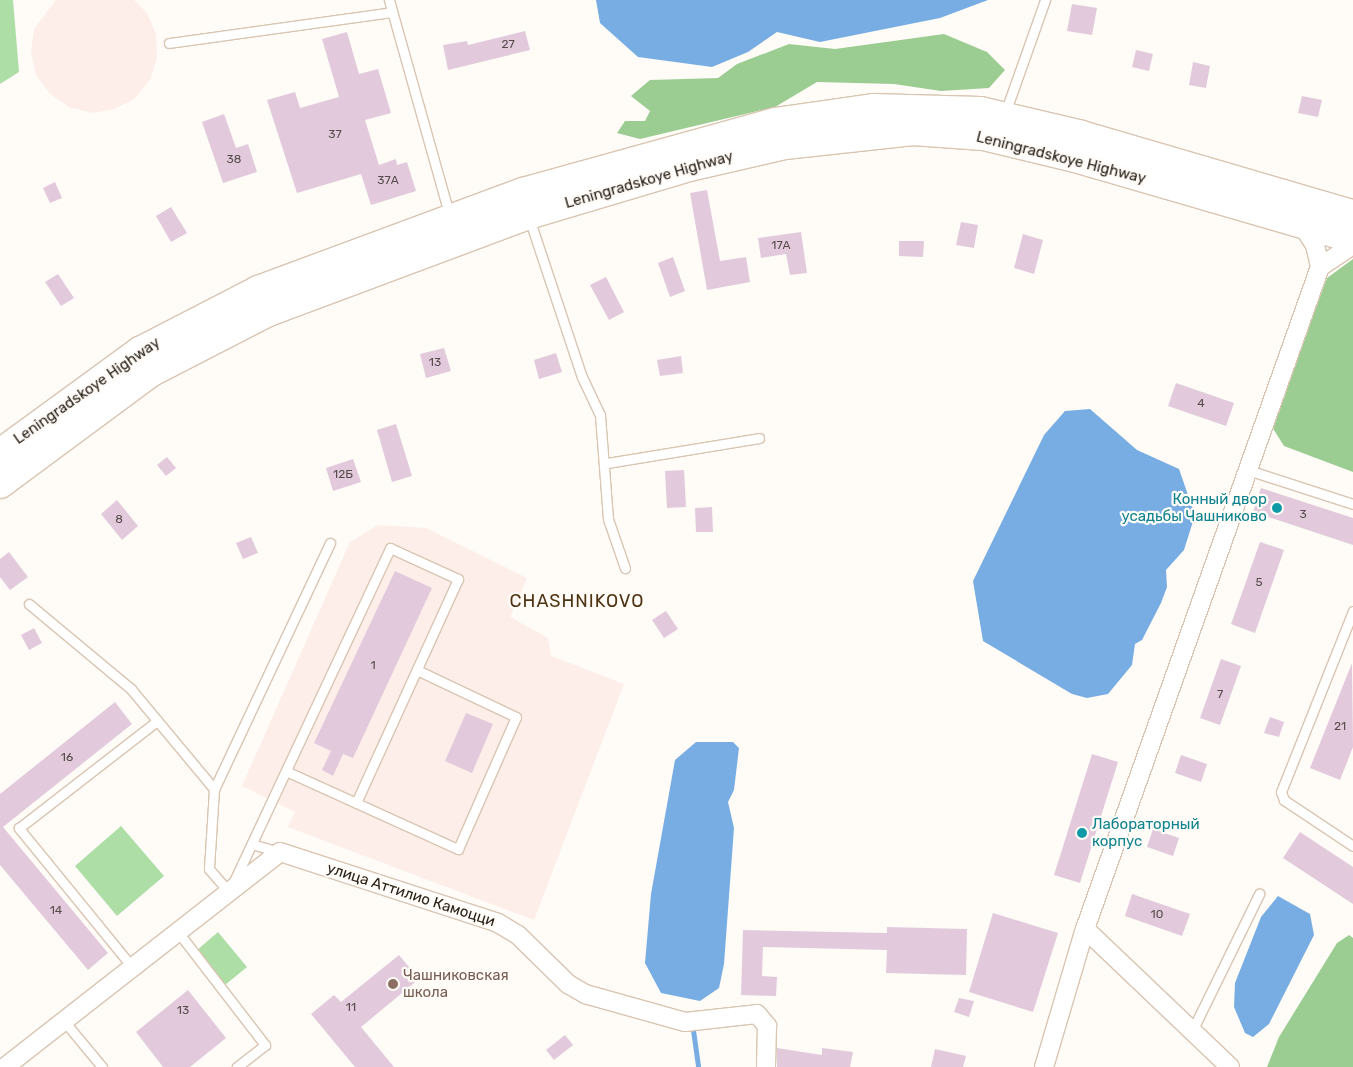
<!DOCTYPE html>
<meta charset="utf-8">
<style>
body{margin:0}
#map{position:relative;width:1353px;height:1067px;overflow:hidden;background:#fffbf7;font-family:Rubik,sans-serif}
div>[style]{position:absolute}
.industrial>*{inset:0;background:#fdeee9}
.green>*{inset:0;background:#addea6}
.forest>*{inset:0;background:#9bcd93}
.water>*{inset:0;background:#77ade2}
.stream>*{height:5px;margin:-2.5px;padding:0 2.5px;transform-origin:2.5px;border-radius:2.5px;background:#77ade2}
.building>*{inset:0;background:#e2cadc}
.roads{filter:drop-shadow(1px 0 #d9c5b1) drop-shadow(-1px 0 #d9c5b1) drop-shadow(0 1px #d9c5b1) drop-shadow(0 -1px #d9c5b1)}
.lane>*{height:9px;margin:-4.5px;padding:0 4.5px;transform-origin:4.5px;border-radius:4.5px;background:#fff}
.street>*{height:18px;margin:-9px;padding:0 9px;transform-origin:9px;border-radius:9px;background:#fff}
.highway>*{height:28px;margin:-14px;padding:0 14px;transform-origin:14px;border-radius:14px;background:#fff}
.dots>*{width:14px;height:14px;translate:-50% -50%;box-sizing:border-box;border:2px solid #fffbf7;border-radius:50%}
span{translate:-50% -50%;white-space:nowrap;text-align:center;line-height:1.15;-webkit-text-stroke:4.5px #fffbf7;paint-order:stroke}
.number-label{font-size:12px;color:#564b4a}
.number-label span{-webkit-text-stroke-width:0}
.street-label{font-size:15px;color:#282119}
.culture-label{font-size:15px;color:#0d838f}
.right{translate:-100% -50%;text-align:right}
.left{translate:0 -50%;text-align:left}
.education-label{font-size:15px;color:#785e54}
.quarter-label{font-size:18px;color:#4f3414;letter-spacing:1px}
</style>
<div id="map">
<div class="industrial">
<div style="clip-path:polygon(56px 0,134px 0,147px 13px,156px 34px,157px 58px,150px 80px,135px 98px,115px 109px,92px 113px,69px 107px,50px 94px,36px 75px,31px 52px,34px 29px)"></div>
<div style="clip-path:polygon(378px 525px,426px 528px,527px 578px,510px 617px,548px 638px,551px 656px,624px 684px,534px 920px,288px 827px,295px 812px,242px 786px,350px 542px)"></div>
</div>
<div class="green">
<div style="clip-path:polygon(0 0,13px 0,19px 72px,0 84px)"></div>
<div style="clip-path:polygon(121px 826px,164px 876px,117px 916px,75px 866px)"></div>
<div style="clip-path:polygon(218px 932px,247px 967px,225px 985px,196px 951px)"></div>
</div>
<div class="forest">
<div style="clip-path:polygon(944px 34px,987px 52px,1005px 70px,989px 88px,941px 91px,894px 84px,817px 82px,775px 107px,640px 139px,617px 133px,625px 121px,645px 121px,650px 111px,631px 96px,650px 80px,718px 78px,737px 64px,789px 44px,835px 49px)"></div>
<div style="clip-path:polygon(1353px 259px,1353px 472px,1284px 446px,1272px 427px,1327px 278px)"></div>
<div style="clip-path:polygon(1349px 935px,1353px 938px,1353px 1067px,1267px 1067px,1279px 1037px,1337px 943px)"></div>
</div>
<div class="water">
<div style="clip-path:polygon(596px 0,988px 0,940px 18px,820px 42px,777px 32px,748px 52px,712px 67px,638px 57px,600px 23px)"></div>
<div style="clip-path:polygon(1090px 409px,1137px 450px,1179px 469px,1195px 515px,1184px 550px,1166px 570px,1167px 587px,1161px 603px,1142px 640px,1135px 644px,1132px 665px,1108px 694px,1087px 698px,1072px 694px,983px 641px,973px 581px,1044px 435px,1065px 411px)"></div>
<div style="clip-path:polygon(696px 742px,733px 742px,739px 748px,734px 790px,728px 802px,734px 828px,724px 964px,719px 988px,700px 1001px,661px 993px,645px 963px,651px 894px,675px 760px)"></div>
<div style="clip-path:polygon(1278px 896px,1310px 914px,1314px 935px,1269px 1024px,1253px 1037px,1245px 1033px,1234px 1007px,1235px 983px,1261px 917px)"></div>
</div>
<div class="stream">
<div style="left:693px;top:1030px;width:37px;rotate:82deg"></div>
</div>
<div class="building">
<div style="clip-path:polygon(1072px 4px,1097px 8px,1092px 35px,1067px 31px)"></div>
<div style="clip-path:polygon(525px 31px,530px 50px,448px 70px,443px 45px,467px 41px,468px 45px)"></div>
<div style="clip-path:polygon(347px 32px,359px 74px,378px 69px,391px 113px,365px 120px,379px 165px,396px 159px,397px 165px,407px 162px,416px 191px,371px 205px,361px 174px,297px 193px,267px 100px,295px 92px,300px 108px,339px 97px,322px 39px)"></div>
<div style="clip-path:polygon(1136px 50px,1153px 54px,1149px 71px,1132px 67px)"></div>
<div style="clip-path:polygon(1193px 62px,1210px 66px,1206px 88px,1189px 85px)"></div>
<div style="clip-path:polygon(1302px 96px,1322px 100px,1318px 117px,1298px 113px)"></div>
<div style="clip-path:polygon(224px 114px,236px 148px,248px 144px,257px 172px,223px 183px,202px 122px)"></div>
<div style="clip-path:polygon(55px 182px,62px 198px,50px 203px,43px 188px)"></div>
<div style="clip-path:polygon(707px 190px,720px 261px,746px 257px,750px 282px,707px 290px,690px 193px)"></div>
<div style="clip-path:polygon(171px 207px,187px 233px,171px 242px,156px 216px)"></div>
<div style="clip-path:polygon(961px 222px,978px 225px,974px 248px,956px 245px)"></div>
<div style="clip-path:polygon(801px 232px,807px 273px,790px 275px,786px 254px,761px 258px,758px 238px)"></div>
<div style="clip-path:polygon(1023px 234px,1043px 240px,1034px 274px,1014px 268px)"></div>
<div style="clip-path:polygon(899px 241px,924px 241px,923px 257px,899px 256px)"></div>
<div style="clip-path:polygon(673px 257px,685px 291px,670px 297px,658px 263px)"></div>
<div style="clip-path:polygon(58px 274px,74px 298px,61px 306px,45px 282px)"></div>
<div style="clip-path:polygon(606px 277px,624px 312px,609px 320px,590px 285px)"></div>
<div style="clip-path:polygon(444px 348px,451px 371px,426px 378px,420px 354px)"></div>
<div style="clip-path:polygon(556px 353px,562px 372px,539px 379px,534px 360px)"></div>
<div style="clip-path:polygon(681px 356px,683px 373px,660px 376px,657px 360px)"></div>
<div style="clip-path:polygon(1176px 383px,1234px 403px,1226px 426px,1168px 406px)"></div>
<div style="clip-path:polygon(396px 424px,412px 476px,392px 482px,377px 430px)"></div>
<div style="clip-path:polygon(167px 457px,176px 468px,166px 476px,157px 465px)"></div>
<div style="clip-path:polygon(353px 459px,361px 482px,333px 491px,326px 468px)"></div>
<div style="clip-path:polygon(684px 470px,686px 507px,667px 508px,665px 471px)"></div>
<div style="clip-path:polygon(1261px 488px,1353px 518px,1353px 545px,1253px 512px)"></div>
<div style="clip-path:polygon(117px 500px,138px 526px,122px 540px,101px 514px)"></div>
<div style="clip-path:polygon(712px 507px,713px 532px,696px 532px,695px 508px)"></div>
<div style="clip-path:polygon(251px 537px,258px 553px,243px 559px,236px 543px)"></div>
<div style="clip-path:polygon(1260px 542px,1284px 550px,1255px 633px,1231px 624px)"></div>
<div style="clip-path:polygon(9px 552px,28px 577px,10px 590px,0 577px,0 559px)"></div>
<div style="clip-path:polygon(395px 571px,432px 588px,353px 758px,343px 754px,333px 776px,322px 770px,331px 751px,314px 743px)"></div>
<div style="clip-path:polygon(666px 611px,678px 629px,664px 638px,652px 620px)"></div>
<div style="clip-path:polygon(34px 628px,42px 643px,29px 650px,21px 635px)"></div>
<div style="clip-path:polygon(1221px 659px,1241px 666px,1220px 725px,1200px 718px)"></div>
<div style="clip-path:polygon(1352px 663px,1353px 747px,1340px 780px,1310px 768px)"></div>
<div style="clip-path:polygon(115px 702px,132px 724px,3px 827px,108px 953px,88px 970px,0 865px,0 794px)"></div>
<div style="clip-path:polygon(466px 713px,493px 724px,472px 773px,445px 761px)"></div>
<div style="clip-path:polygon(1270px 717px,1284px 722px,1279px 737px,1264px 733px)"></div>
<div style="clip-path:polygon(1092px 754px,1118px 762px,1080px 883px,1054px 875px)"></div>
<div style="clip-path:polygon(1181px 755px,1207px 764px,1201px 782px,1175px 773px)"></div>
<div style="clip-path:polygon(1153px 829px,1179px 838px,1173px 856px,1147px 847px)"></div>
<div style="clip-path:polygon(1300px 832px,1353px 867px,1353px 904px,1283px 858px)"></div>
<div style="clip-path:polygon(1132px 894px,1190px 914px,1182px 936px,1125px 916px)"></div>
<div style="clip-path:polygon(993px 913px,1058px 933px,1033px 1012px,969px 992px)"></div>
<div style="clip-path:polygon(887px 927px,967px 929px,966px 975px,886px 973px,887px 950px,763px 947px,762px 976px,777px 977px,776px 996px,741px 995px,743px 930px,887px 933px)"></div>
<div style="clip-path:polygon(399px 955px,419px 979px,361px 1027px,394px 1067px,355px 1067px,311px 1014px,334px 995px,341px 1002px)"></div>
<div style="clip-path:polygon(188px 990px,226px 1038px,190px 1067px,163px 1067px,136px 1032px)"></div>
<div style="clip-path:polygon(959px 998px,974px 1001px,969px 1017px,954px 1012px)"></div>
<div style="clip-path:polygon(565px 1035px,573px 1045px,554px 1060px,546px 1050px)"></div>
<div style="clip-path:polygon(777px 1048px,822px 1055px,822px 1048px,853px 1052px,850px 1067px,777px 1067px)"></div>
<div style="clip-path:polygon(935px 1049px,966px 1056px,963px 1067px,931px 1067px)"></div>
</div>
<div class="roads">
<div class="lane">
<div style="left:389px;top:0;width:225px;rotate:74.3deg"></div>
<div style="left:169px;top:43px;width:224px;rotate:-7.9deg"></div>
<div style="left:1005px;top:113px;width:120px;rotate:-70.5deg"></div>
<div style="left:529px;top:218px;width:168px;rotate:71.6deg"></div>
<div style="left:582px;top:377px;width:42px;rotate:64.7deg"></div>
<div style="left:600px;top:415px;width:104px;rotate:85.6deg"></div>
<div style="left:608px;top:519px;width:52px;rotate:70.9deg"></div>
<div style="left:607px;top:463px;width:154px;rotate:-9.3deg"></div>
<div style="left:1248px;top:470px;width:110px;rotate:17.9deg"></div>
<div style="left:330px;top:543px;width:272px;rotate:115.2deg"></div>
<div style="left:214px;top:789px;width:80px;rotate:93.6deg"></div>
<div style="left:209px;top:869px;width:30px;rotate:49deg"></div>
<div style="left:229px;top:892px;width:380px;rotate:-64.9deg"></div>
<div style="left:390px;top:548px;width:75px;rotate:24.5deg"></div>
<div style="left:458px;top:579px;width:246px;rotate:114.5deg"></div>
<div style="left:29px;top:604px;width:133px;rotate:39.8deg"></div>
<div style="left:131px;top:689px;width:130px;rotate:50.3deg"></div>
<div style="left:1353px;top:611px;width:195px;rotate:111.7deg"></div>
<div style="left:1281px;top:792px;width:9px;rotate:69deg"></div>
<div style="left:1284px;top:800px;width:83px;rotate:33.7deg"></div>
<div style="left:288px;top:772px;width:187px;rotate:24.4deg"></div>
<div style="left:458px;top:849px;width:144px;rotate:-66.3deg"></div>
<div style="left:516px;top:717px;width:110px;rotate:-154.6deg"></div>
<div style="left:255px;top:845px;width:26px;rotate:16deg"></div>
<div style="left:178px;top:932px;width:143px;rotate:52.4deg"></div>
<div style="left:265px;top:1045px;width:36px;rotate:142deg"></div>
<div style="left:133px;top:968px;width:181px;rotate:-129.2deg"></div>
<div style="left:19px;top:828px;width:175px;rotate:-37.8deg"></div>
<div style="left:64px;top:1021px;width:60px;rotate:50.4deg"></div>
<div style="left:1192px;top:1031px;width:153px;rotate:-63.9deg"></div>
</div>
<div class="street">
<div style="left:1302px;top:225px;width:24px;rotate:57deg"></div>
<div style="left:1315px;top:245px;width:23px;rotate:77deg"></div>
<div style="left:5px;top:1067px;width:349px;rotate:-38deg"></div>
<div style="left:280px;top:852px;width:229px;rotate:18deg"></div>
<div style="left:498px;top:923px;width:23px;rotate:31deg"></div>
<div style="left:518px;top:935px;width:70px;rotate:44.4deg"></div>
<div style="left:568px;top:984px;width:20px;rotate:30deg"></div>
<div style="left:585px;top:994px;width:104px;rotate:15.6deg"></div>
<div style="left:685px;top:1022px;width:72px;rotate:-6.3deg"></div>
<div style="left:757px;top:1014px;width:16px;rotate:50deg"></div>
<div style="left:767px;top:1026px;width:41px;rotate:91.4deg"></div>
<div style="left:1044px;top:1067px;width:144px;rotate:-73.5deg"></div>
<div style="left:1230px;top:1067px;width:200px;rotate:-136.4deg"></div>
<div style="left:1085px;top:929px;width:702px;rotate:-70.46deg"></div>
<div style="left:1320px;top:267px;width:40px;rotate:-34deg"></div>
</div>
<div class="highway">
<div style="left:0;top:453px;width:173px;rotate:-36.1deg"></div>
<div style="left:140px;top:351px;width:133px;rotate:-27.3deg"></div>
<div style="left:258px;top:290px;width:283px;rotate:-20.3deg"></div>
<div style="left:523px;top:192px;width:262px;rotate:-15.5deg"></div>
<div style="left:775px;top:122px;width:99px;rotate:-8.1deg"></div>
<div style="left:873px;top:108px;width:107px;rotate:1.6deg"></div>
<div style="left:980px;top:111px;width:105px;rotate:13.2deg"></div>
<div style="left:1082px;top:135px;width:282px;rotate:16.3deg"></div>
<div style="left:0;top:484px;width:187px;rotate:-36.5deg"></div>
<div style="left:150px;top:373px;width:131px;rotate:-27.3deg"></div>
<div style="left:266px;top:313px;width:280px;rotate:-20.5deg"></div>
<div style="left:528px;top:215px;width:168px;rotate:-16.6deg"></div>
<div style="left:689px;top:167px;width:98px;rotate:-12.9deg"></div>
<div style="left:785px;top:145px;width:129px;rotate:-6.2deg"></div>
<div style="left:913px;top:131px;width:70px;rotate:4.1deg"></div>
<div style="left:983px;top:136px;width:95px;rotate:13.4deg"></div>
<div style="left:1075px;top:158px;width:290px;rotate:16.2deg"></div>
</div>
</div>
<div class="dots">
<div style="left:1277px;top:508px;background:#0f9aa8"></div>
<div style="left:1082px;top:833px;background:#0f9aa8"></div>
<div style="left:393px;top:984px;background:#8d6e63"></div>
</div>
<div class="number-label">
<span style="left:508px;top:45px">27</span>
<span style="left:335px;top:135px">37</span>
<span style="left:234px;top:160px">38</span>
<span style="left:388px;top:181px">37А</span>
<span style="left:781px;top:246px">17А</span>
<span style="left:435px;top:363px">13</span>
<span style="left:1201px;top:404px">4</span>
<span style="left:343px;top:475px">12Б</span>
<span style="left:1303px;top:515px">3</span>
<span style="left:119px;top:520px">8</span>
<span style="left:1259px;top:583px">5</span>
<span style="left:373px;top:666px">1</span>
<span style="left:1220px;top:695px">7</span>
<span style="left:1340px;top:727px">21</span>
<span style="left:67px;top:758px">16</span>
<span style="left:56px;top:911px">14</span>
<span style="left:1157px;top:915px">10</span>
<span style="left:351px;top:1008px">11</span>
<span style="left:183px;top:1011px">13</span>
</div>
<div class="street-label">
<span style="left:1061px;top:158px;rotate:14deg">Leningradskoye Highway</span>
<span style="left:649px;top:180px;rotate:-16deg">Leningradskoye Highway</span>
<span style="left:87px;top:391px;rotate:-35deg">Leningradskoye Highway</span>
<span style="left:411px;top:895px;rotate:18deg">улица Аттилио Камоцци</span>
</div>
<div class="culture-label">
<span class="right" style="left:1267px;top:508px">Конный двор<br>усадьбы Чашниково</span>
<span class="left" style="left:1092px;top:833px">Лабораторный<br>корпус</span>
</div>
<div class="education-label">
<span class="left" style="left:403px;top:984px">Чашниковская<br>школа</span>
</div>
<div class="quarter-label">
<span style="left:577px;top:601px">CHASHNIKOVO</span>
</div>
</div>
